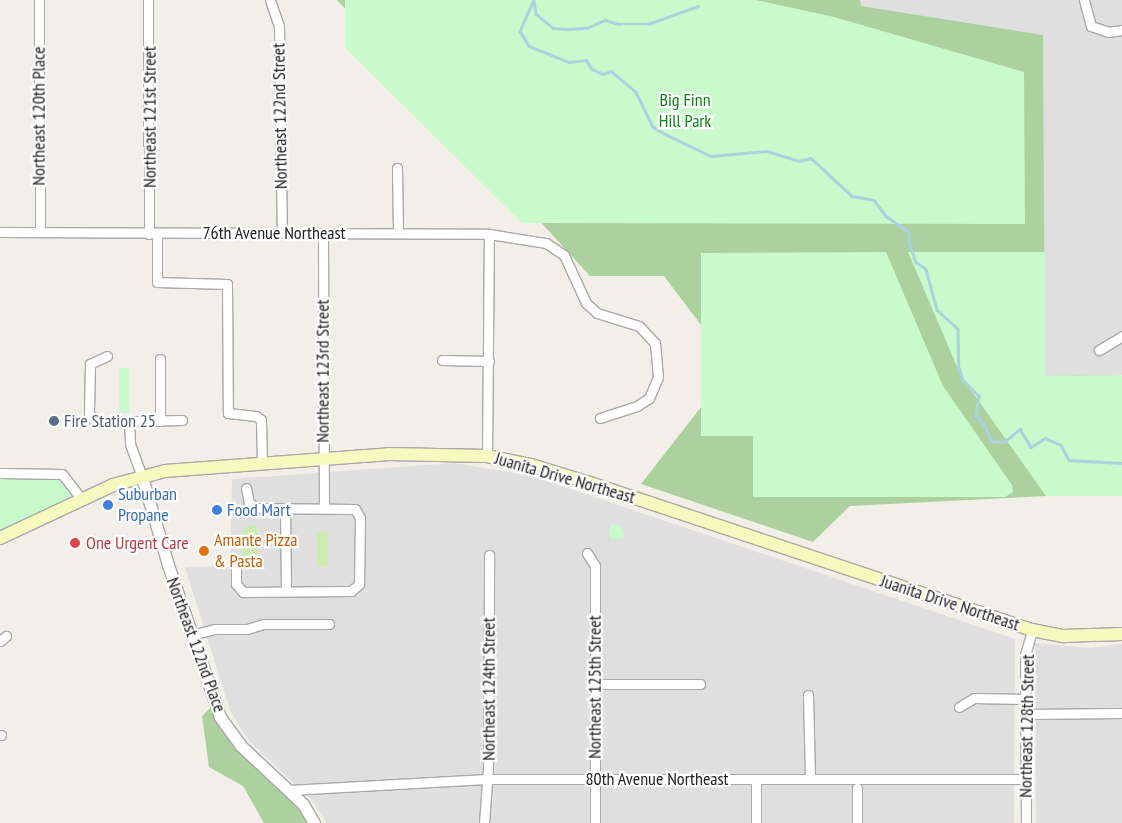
<!DOCTYPE html>
<style>
body{margin:0}
#map{position:relative;width:1122px;height:823px;overflow:hidden;background:#f2efe9;font-family:"PT Sans Narrow",sans-serif}
div>[style]{position:absolute}
.residential>*{inset:0;background:#e0dfdf}
.grass>*{inset:0;background:#cdebb0}
.forest>*{inset:0;background:#add19e}
.park>*{inset:0;background:#c8facc}
.stream>*{height:2.5px;margin:-1.25px;padding:0 1.25px;transform-origin:1.25px;border-radius:1.25px;background:#aad3df}
.roads{filter:drop-shadow(1px 0 #a9a9a9) drop-shadow(-1px 0 #a9a9a9) drop-shadow(0 1px #a9a9a9) drop-shadow(0 -1px #a9a9a9)}
.minor>*{height:9px;margin:-4.5px;padding:0 4.5px;transform-origin:4.5px;border-radius:4.5px;background:#fff}
.tertiary>*{height:11px;margin:-5.5px;padding:0 5.5px;transform-origin:5.5px;border-radius:5.5px;background:#fff}
.secondary>*{height:12px;margin:-6px;padding:0 6px;transform-origin:6px;border-radius:6px;background:#f7fabf}
.dots>*{width:14px;height:14px;translate:-50% -50%;box-sizing:border-box;border:2px solid #fff;border-radius:50%}
span{translate:-50% -50%;white-space:nowrap;text-align:center;line-height:1.15;-webkit-text-stroke:4.5px #fff;paint-order:stroke}
.park-label{font-size:18px;color:#0c8416}
.street-label{font-size:18px;color:#222}
.service-label{font-size:18px;color:#4e5e75}
.left{translate:0 -50%;text-align:left}
.shop-label{font-size:18px;color:#366cbe}
.food-label{font-size:18px;color:#c56008}
.health-label{font-size:18px;color:#be3a42}
</style>
<div id="map">
<div class="residential">
<div style="clip-path:polygon(756px 0,1122px 0,1122px 376px,1045px 376px,1045px 252px)"></div>
<div style="clip-path:polygon(454px 463px,532px 476px,1015px 639px,1014px 823px,326px 823px,313px 801px,248px 740px,230px 710px,185px 567px,230px 566px,232px 479px)"></div>
<div style="clip-path:polygon(1035px 643px,1090px 648px,1122px 644px,1122px 823px,1036px 823px)"></div>
</div>
<div class="grass">
<div style="clip-path:polygon(255px 525px,258px 529px,258px 560px,242px 560px,242px 532px,247px 526px)"></div>
<div style="clip-path:polygon(317px 532px,328px 532px,328px 566px,317px 566px)"></div>
</div>
<div class="forest">
<div style="clip-path:polygon(337px 0,860px 0,861px 6px,1043px 35px,1045px 376px,1122px 375px,1122px 496px,1046px 496px,850px 506px,813px 542px,641px 484px,701px 407px,701px 325px,664px 276px,590px 276px)"></div>
<div style="clip-path:polygon(212px 706px,314px 823px,264px 823px,243px 786px,209px 767px,202px 716px)"></div>
</div>
<div class="park">
<div style="clip-path:polygon(345px 0,756px 0,834px 17px,1024px 72px,1025px 224px,522px 223px,345px 48px)"></div>
<div style="clip-path:polygon(886px 252px,943px 386px,1012px 485px,1013px 492px,1005px 497px,753px 497px,753px 436px,701px 436px,701px 253px)"></div>
<div style="clip-path:polygon(908px 252px,1045px 252px,1045px 376px,1122px 375px,1122px 496px,1046px 496px,961px 376px)"></div>
<div style="clip-path:polygon(119px 368px,129px 368px,129px 413px,119px 413px)"></div>
<div style="clip-path:polygon(0 473px,62px 474px,81px 498px,0 538px)"></div>
<div style="clip-path:polygon(610px 524px,622px 527px,625px 538px,610px 539px)"></div>
</div>
<div class="stream">
<div style="left:534px;top:0;width:34px;rotate:114deg"></div>
<div style="left:520px;top:31px;width:17px;rotate:59deg"></div>
<div style="left:529px;top:46px;width:43px;rotate:21.8deg"></div>
<div style="left:569px;top:62px;width:17px;rotate:-7deg"></div>
<div style="left:586px;top:60px;width:11px;rotate:56deg"></div>
<div style="left:592px;top:69px;width:12px;rotate:24deg"></div>
<div style="left:603px;top:74px;width:9px;rotate:-21deg"></div>
<div style="left:611px;top:71px;width:33px;rotate:40deg"></div>
<div style="left:636px;top:92px;width:39px;rotate:64deg"></div>
<div style="left:653px;top:127px;width:14px;rotate:30deg"></div>
<div style="left:665px;top:134px;width:51px;rotate:25.6deg"></div>
<div style="left:711px;top:156px;width:56px;rotate:-5.1deg"></div>
<div style="left:767px;top:151px;width:34px;rotate:17deg"></div>
<div style="left:799px;top:161px;width:12px;rotate:-14deg"></div>
<div style="left:811px;top:158px;width:56px;rotate:42.8deg"></div>
<div style="left:852px;top:196px;width:22px;rotate:10deg"></div>
<div style="left:874px;top:200px;width:20px;rotate:53deg"></div>
<div style="left:886px;top:216px;width:28px;rotate:35deg"></div>
<div style="left:909px;top:232px;width:13px;rotate:86deg"></div>
<div style="left:910px;top:245px;width:18px;rotate:71deg"></div>
<div style="left:916px;top:262px;width:12px;rotate:35deg"></div>
<div style="left:926px;top:269px;width:42px;rotate:75deg"></div>
<div style="left:937px;top:310px;width:28px;rotate:42deg"></div>
<div style="left:958px;top:329px;width:39px;rotate:89deg"></div>
<div style="left:959px;top:368px;width:13px;rotate:72deg"></div>
<div style="left:963px;top:380px;width:23px;rotate:45deg"></div>
<div style="left:979px;top:396px;width:20px;rotate:99deg"></div>
<div style="left:976px;top:416px;width:11px;rotate:45deg"></div>
<div style="left:984px;top:424px;width:19px;rotate:65deg"></div>
<div style="left:992px;top:441px;width:12px;rotate:5deg"></div>
<div style="left:1004px;top:442px;width:21px;rotate:-39deg"></div>
<div style="left:1020px;top:429px;width:21px;rotate:59deg"></div>
<div style="left:1031px;top:447px;width:17px;rotate:-33deg"></div>
<div style="left:1045px;top:438px;width:17px;rotate:24deg"></div>
<div style="left:1061px;top:445px;width:17px;rotate:62deg"></div>
<div style="left:1069px;top:460px;width:53px;rotate:3.2deg"></div>
<div style="left:534px;top:0;width:14px;rotate:82deg"></div>
<div style="left:536px;top:14px;width:22px;rotate:39deg"></div>
<div style="left:553px;top:28px;width:12px;rotate:5deg"></div>
<div style="left:565px;top:29px;width:22px;rotate:-3deg"></div>
<div style="left:587px;top:28px;width:20px;rotate:-24deg"></div>
<div style="left:605px;top:20px;width:15px;rotate:16deg"></div>
<div style="left:619px;top:24px;width:29px"></div>
<div style="left:648px;top:24px;width:53px;rotate:-19.8deg"></div>
</div>
<div class="roads">
<div class="minor">
<div style="left:39px;top:0;width:232px;rotate:89.8deg"></div>
<div style="left:148px;top:0;width:234px;rotate:89.8deg"></div>
<div style="left:270px;top:0;width:28px;rotate:71deg"></div>
<div style="left:279px;top:26px;width:207px;rotate:89.2deg"></div>
<div style="left:1084px;top:0;width:27px;rotate:75deg"></div>
<div style="left:1091px;top:26px;width:18px;rotate:19deg"></div>
<div style="left:1108px;top:32px;width:14px;rotate:-8deg"></div>
<div style="left:397px;top:168px;width:65px;rotate:89.1deg"></div>
<div style="left:0;top:232px;width:489px;rotate:0.2deg"></div>
<div style="left:489px;top:234px;width:58px;rotate:9deg"></div>
<div style="left:546px;top:243px;width:22px;rotate:34deg"></div>
<div style="left:564px;top:255px;width:53px;rotate:65.4deg"></div>
<div style="left:586px;top:303px;width:15px;rotate:42deg"></div>
<div style="left:597px;top:313px;width:44px;rotate:17.2deg"></div>
<div style="left:639px;top:326px;width:23px;rotate:47deg"></div>
<div style="left:655px;top:343px;width:34px;rotate:85deg"></div>
<div style="left:658px;top:377px;width:23px;rotate:113deg"></div>
<div style="left:649px;top:398px;width:14px;rotate:146deg"></div>
<div style="left:637px;top:406px;width:39px;rotate:162deg"></div>
<div style="left:323px;top:233px;width:275px;rotate:89.8deg"></div>
<div style="left:157px;top:234px;width:48px;rotate:90deg"></div>
<div style="left:157px;top:282px;width:70px;rotate:1.6deg"></div>
<div style="left:227px;top:284px;width:129px;rotate:89.6deg"></div>
<div style="left:228px;top:413px;width:28px;rotate:6deg"></div>
<div style="left:256px;top:416px;width:6px;rotate:39deg"></div>
<div style="left:261px;top:420px;width:43px;rotate:88.7deg"></div>
<div style="left:1099px;top:350px;width:27px;rotate:-31deg"></div>
<div style="left:107px;top:356px;width:19px;rotate:155deg"></div>
<div style="left:90px;top:364px;width:49px;rotate:91.2deg"></div>
<div style="left:89px;top:413px;width:11px;rotate:56deg"></div>
<div style="left:95px;top:422px;width:87px;rotate:-1.3deg"></div>
<div style="left:160px;top:359px;width:62px;rotate:90deg"></div>
<div style="left:442px;top:360px;width:47px;rotate:1.2deg"></div>
<div style="left:129px;top:422px;width:22px;rotate:87deg"></div>
<div style="left:130px;top:444px;width:35px;rotate:70deg"></div>
<div style="left:487px;top:456px;width:222px;rotate:-89.5deg"></div>
<div style="left:0;top:473px;width:62px;rotate:0.9deg"></div>
<div style="left:62px;top:474px;width:31px;rotate:52deg"></div>
<div style="left:285px;top:508px;width:83px;rotate:89.3deg"></div>
<div style="left:587px;top:553px;width:15px;rotate:58deg"></div>
<div style="left:595px;top:566px;width:257px;rotate:90deg"></div>
<div style="left:236px;top:563px;width:21px;rotate:90deg"></div>
<div style="left:236px;top:584px;width:11px;rotate:49deg"></div>
<div style="left:243px;top:592px;width:108px;rotate:-0.5deg"></div>
<div style="left:351px;top:591px;width:11px;rotate:-41deg"></div>
<div style="left:359px;top:584px;width:66px;rotate:-89.1deg"></div>
<div style="left:360px;top:518px;width:10px;rotate:-119deg"></div>
<div style="left:355px;top:509px;width:99px;rotate:-179.4deg"></div>
<div style="left:256px;top:508px;width:9px;rotate:-144deg"></div>
<div style="left:249px;top:503px;width:15px;rotate:-101deg"></div>
<div style="left:191px;top:635px;width:25px;rotate:-14deg"></div>
<div style="left:215px;top:629px;width:32px"></div>
<div style="left:247px;top:629px;width:17px;rotate:-17deg"></div>
<div style="left:263px;top:624px;width:66px"></div>
<div style="left:0;top:641px;width:8px;rotate:-40deg"></div>
<div style="left:594px;top:684px;width:106px"></div>
<div style="left:808px;top:695px;width:83px;rotate:88.6deg"></div>
<div style="left:959px;top:707px;width:17px;rotate:-31deg"></div>
<div style="left:974px;top:698px;width:51px;rotate:1.1deg"></div>
<div style="left:1025px;top:714px;width:97px;rotate:-0.6deg"></div>
<div style="left:0;top:735px;width:1px"></div>
<div style="left:289px;top:790px;width:198px;rotate:-3.2deg"></div>
<div style="left:487px;top:779px;width:539px"></div>
<div style="left:484px;top:823px;width:54px;rotate:-85.8deg"></div>
<div style="left:488px;top:769px;width:214px;rotate:-89.7deg"></div>
<div style="left:756px;top:823px;width:44px;rotate:-90deg"></div>
<div style="left:857px;top:823px;width:35px;rotate:-90deg"></div>
<div style="left:1026px;top:823px;width:168px;rotate:-90.3deg"></div>
<div style="left:1025px;top:655px;width:26px;rotate:-74deg"></div>
</div>
<div class="tertiary">
<div style="left:142px;top:477px;width:92px;rotate:73.5deg"></div>
<div style="left:168px;top:565px;width:161px;rotate:71.1deg"></div>
<div style="left:220px;top:717px;width:34px;rotate:54deg"></div>
<div style="left:240px;top:745px;width:86px;rotate:43.1deg"></div>
<div style="left:303px;top:804px;width:22px;rotate:60deg"></div>
</div>
<div class="secondary">
<div style="left:0;top:538px;width:125px;rotate:-25.1deg"></div>
<div style="left:113px;top:485px;width:54px;rotate:-15.1deg"></div>
<div style="left:165px;top:471px;width:225px;rotate:-4.3deg"></div>
<div style="left:389px;top:454px;width:98px;rotate:1.2deg"></div>
<div style="left:487px;top:456px;width:45px;rotate:11.6deg"></div>
<div style="left:531px;top:465px;width:65px;rotate:17deg"></div>
<div style="left:593px;top:484px;width:463px;rotate:18.4deg"></div>
<div style="left:1032px;top:630px;width:33px;rotate:11deg"></div>
<div style="left:1064px;top:636px;width:58px;rotate:-2deg"></div>
</div>
</div>
<div class="dots">
<div style="left:54px;top:421px;background:#5c6f8a"></div>
<div style="left:108px;top:505px;background:#3f7fe0"></div>
<div style="left:217px;top:510px;background:#3f7fe0"></div>
<div style="left:75px;top:543px;background:#e0444e"></div>
<div style="left:204px;top:551px;background:#e8710a"></div>
</div>
<div class="park-label">
<span style="left:685px;top:111px">Big Finn<br>Hill Park</span>
</div>
<div class="street-label">
<span style="left:39px;top:116px;rotate:-90deg">Northeast 120th Place</span>
<span style="left:280px;top:116px;rotate:-91deg">Northeast 122nd Street</span>
<span style="left:150px;top:117px;rotate:-90deg">Northeast 121st Street</span>
<span style="left:274px;top:233px">76th Avenue Northeast</span>
<span style="left:323px;top:371px;rotate:-90deg">Northeast 123rd Street</span>
<span style="left:565px;top:478px;rotate:16deg">Juanita Drive Northeast</span>
<span style="left:950px;top:603px;rotate:18deg">Juanita Drive Northeast</span>
<span style="left:196px;top:645px;rotate:70deg">Northeast 122nd Place</span>
<span style="left:595px;top:687px;rotate:-90deg">Northeast 125th Street</span>
<span style="left:489px;top:689px;rotate:-90deg">Northeast 124th Street</span>
<span style="left:1027px;top:726px;rotate:-89deg">Northeast 128th Street</span>
<span style="left:657px;top:779px">80th Avenue Northeast</span>
</div>
<div class="service-label">
<span class="left" style="left:64px;top:421px">Fire Station 25</span>
</div>
<div class="shop-label">
<span class="left" style="left:118px;top:505px">Suburban<br>Propane</span>
<span class="left" style="left:227px;top:510px">Food Mart</span>
</div>
<div class="food-label">
<span class="left" style="left:214px;top:551px">Amante Pizza<br>&amp; Pasta</span>
</div>
<div class="health-label">
<span class="left" style="left:86px;top:543px">One Urgent Care</span>
</div>
</div>
